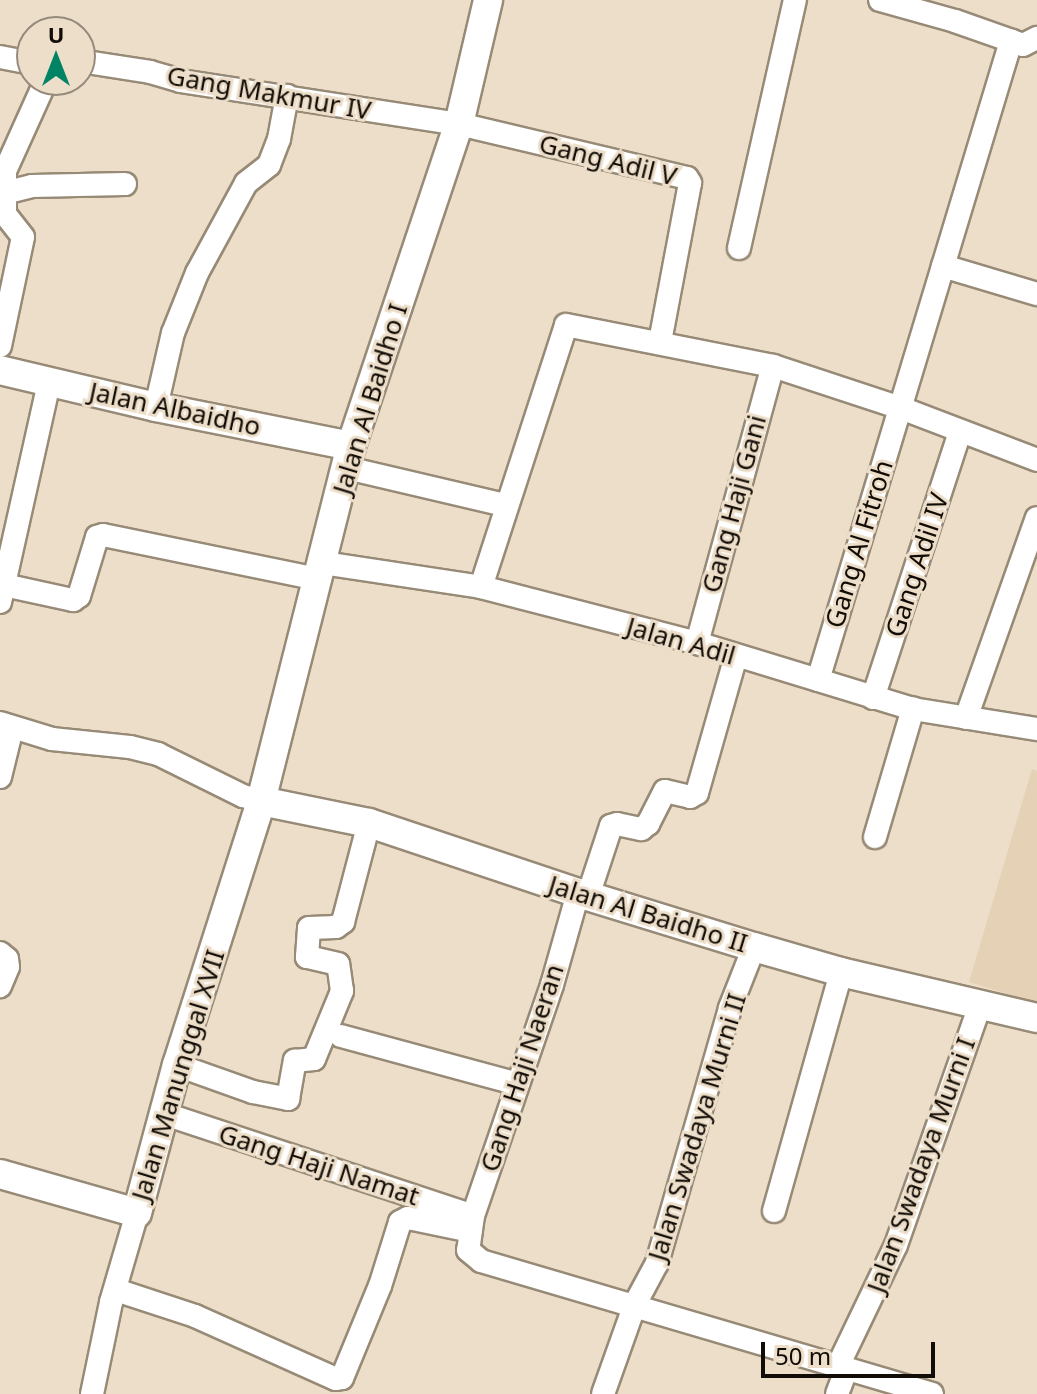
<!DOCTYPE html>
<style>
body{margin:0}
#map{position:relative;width:1037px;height:1394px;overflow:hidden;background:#eddec9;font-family:"Noto Sans",sans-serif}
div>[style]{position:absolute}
.built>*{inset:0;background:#e5d2b6}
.roads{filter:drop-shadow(2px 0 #978a76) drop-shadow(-2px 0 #978a76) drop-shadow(0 2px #978a76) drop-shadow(0 -2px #978a76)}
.minor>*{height:22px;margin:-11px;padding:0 11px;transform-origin:11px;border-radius:11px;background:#fff}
.tertiary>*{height:28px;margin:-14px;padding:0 14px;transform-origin:14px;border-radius:14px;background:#fff}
span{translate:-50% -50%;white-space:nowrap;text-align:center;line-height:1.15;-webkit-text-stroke:6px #eddec9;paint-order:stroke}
.street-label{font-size:26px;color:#110c06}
.north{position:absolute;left:16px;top:16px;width:80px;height:80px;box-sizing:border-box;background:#eddec9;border:2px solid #958a7b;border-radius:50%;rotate:0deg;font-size:22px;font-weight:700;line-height:32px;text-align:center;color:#110c06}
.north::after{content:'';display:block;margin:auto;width:28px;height:36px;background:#028364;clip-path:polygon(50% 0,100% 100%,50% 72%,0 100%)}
.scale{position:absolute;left:761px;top:1342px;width:174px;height:36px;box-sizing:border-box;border:4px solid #110c06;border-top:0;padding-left:10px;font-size:24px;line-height:28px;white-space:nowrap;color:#110c06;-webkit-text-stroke:6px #eddec9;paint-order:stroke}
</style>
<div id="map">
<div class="built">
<div style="clip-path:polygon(1032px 769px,1037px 771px,1037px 1003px,969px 982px)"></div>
</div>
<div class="roads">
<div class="minor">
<div style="left:880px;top:0;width:78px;rotate:15.6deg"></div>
<div style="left:955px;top:21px;width:72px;rotate:19.4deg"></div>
<div style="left:1023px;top:45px;width:16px;rotate:-27deg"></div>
<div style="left:0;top:57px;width:33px;rotate:11deg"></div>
<div style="left:80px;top:61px;width:71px;rotate:8.9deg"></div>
<div style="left:150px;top:72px;width:32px;rotate:16deg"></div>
<div style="left:181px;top:81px;width:281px;rotate:8.8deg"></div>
<div style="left:459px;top:124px;width:234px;rotate:13.3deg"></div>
<div style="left:687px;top:178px;width:6px;rotate:59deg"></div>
<div style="left:690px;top:183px;width:162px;rotate:100.7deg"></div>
<div style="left:4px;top:193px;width:29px;rotate:-14deg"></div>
<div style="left:32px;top:186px;width:93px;rotate:-1.2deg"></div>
<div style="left:739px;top:248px;width:254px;rotate:-77.3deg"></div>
<div style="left:943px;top:266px;width:98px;rotate:16.6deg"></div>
<div style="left:0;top:346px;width:111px;rotate:-78.1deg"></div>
<div style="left:23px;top:237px;width:29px;rotate:-128deg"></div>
<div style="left:5px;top:214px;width:43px;rotate:-90deg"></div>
<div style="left:5px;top:171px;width:100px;rotate:-65.7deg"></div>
<div style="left:156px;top:407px;width:76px;rotate:-77.1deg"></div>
<div style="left:173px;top:333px;width:65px;rotate:-68.2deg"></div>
<div style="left:197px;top:273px;width:102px;rotate:-61.4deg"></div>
<div style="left:246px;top:183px;width:29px;rotate:-38deg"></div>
<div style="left:269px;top:165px;width:28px;rotate:-69deg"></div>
<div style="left:279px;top:139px;width:44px;rotate:-79.5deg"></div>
<div style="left:347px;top:468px;width:162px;rotate:13.2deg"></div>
<div style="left:323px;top:563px;width:160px;rotate:8.6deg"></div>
<div style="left:481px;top:587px;width:223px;rotate:14.5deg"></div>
<div style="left:697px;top:643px;width:226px;rotate:17deg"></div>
<div style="left:913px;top:709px;width:126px;rotate:9.2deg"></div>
<div style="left:4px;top:585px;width:71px;rotate:12.3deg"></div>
<div style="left:73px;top:600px;width:7px;rotate:-34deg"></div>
<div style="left:79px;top:596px;width:62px;rotate:-73deg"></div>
<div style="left:97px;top:537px;width:6px;rotate:-18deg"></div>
<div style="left:103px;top:535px;width:219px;rotate:11.6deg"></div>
<div style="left:481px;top:587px;width:275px;rotate:-72deg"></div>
<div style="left:566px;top:325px;width:211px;rotate:11.2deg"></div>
<div style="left:773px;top:366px;width:135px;rotate:18.2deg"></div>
<div style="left:901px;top:408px;width:146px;rotate:20.9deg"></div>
<div style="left:0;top:602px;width:225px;rotate:-77.4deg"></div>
<div style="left:697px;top:643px;width:287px;rotate:-74.7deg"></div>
<div style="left:818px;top:680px;width:668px;rotate:-73.19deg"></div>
<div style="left:873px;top:698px;width:280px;rotate:-71.9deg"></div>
<div style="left:966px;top:718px;width:212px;rotate:-70.5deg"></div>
<div style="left:0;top:723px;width:54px;rotate:17.1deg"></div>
<div style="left:52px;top:739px;width:78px;rotate:5.9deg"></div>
<div style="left:130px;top:747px;width:29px;rotate:14deg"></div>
<div style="left:158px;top:754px;width:95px;rotate:26.3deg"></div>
<div style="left:243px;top:796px;width:19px;rotate:16deg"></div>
<div style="left:0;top:777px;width:50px;rotate:-76.2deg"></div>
<div style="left:875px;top:837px;width:134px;rotate:-73.5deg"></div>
<div style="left:578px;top:893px;width:96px;rotate:105.8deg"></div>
<div style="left:552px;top:985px;width:244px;rotate:108.9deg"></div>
<div style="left:473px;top:1216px;width:34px;rotate:98deg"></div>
<div style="left:468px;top:1250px;width:17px;rotate:40deg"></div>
<div style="left:481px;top:1261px;width:470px;rotate:16.4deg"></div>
<div style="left:588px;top:896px;width:74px;rotate:-71.8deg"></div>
<div style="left:611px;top:826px;width:6px;rotate:-18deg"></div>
<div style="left:617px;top:824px;width:25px;rotate:12deg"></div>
<div style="left:641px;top:829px;width:9px;rotate:-36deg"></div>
<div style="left:648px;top:824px;width:37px;rotate:-63deg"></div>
<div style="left:665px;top:791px;width:26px;rotate:13deg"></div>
<div style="left:690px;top:797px;width:8px;rotate:-30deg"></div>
<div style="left:697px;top:793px;width:142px;rotate:-74.1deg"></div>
<div style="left:0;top:953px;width:9px;rotate:41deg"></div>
<div style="left:7px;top:959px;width:8px;rotate:83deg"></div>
<div style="left:8px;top:967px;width:21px;rotate:113deg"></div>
<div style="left:341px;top:1036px;width:183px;rotate:15.2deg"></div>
<div style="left:177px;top:1065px;width:81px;rotate:19.6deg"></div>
<div style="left:253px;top:1092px;width:36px;rotate:11deg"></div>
<div style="left:288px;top:1099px;width:39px;rotate:-80deg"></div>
<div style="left:295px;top:1061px;width:19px;rotate:-6deg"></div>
<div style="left:314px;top:1059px;width:74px;rotate:-67.6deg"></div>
<div style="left:342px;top:991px;width:27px;rotate:-98deg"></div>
<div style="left:338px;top:964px;width:32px;rotate:-167deg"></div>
<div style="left:307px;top:957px;width:29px;rotate:-86deg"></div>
<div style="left:309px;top:928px;width:27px;rotate:-2deg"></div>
<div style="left:336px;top:927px;width:9px;rotate:-36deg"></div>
<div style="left:343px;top:922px;width:102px;rotate:-75.3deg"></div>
<div style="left:165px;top:1114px;width:324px;rotate:18.3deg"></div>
<div style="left:774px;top:1211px;width:248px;rotate:-74.3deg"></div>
<div style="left:116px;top:1290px;width:83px;rotate:18.2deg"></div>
<div style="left:195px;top:1316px;width:154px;rotate:24.1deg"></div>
<div style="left:336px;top:1379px;width:6px;rotate:-9deg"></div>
<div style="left:342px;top:1378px;width:100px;rotate:-67.6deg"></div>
<div style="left:380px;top:1286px;width:67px;rotate:-72.6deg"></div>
<div style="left:400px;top:1222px;width:9px;rotate:-27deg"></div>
<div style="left:408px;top:1218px;width:64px;rotate:11.7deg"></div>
<div style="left:838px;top:1366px;width:134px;rotate:-64.4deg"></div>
<div style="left:896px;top:1245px;width:254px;rotate:-70.7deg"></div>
<div style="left:92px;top:1394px;width:94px;rotate:-78.3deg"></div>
<div style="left:111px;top:1302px;width:93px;rotate:-73.7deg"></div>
<div style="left:603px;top:1394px;width:96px;rotate:-70.4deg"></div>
<div style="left:635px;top:1304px;width:47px;rotate:-61.8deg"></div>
<div style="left:657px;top:1263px;width:265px;rotate:-74deg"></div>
<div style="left:730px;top:1008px;width:66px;rotate:-68.5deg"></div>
<div style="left:837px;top:1394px;width:26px;rotate:-69deg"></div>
</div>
<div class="tertiary">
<div style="left:0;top:370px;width:160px;rotate:13.3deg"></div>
<div style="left:156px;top:407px;width:199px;rotate:11.3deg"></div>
<div style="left:261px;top:801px;width:110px;rotate:11.5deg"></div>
<div style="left:369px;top:823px;width:220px;rotate:18.5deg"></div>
<div style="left:578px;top:893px;width:184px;rotate:17.1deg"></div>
<div style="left:754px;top:947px;width:91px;rotate:16deg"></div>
<div style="left:841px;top:972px;width:201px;rotate:13.2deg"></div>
<div style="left:0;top:1174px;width:142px;rotate:15.9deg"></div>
<div style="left:137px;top:1213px;width:153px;rotate:-74.9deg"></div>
<div style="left:177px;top:1065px;width:277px;rotate:-72.3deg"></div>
<div style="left:261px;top:801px;width:366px;rotate:-75.8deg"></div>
<div style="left:351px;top:446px;width:340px;rotate:-71.5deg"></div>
<div style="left:459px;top:124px;width:127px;rotate:-76.8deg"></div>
</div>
</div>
<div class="street-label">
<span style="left:269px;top:93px;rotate:10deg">Gang Makmur IV</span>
<span style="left:608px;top:160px;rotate:14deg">Gang Adil V</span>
<span style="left:370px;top:399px;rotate:-73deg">Jalan Al Baidho I</span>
<span style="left:175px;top:409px;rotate:12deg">Jalan Albaidho</span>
<span style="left:734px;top:504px;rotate:-75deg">Gang Haji Gani</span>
<span style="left:859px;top:544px;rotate:-73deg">Gang Al Fitroh</span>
<span style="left:917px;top:565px;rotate:-72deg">Gang Adil IV</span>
<span style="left:681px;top:641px;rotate:16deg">Jalan Adil</span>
<span style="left:648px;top:914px;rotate:17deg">Jalan Al Baidho II</span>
<span style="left:522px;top:1068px;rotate:-72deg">Gang Haji Naeran</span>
<span style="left:178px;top:1075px;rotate:-73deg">Jalan Manunggal XVII</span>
<span style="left:697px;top:1127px;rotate:-73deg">Jalan Swadaya Murni II</span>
<span style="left:319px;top:1165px;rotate:18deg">Gang Haji Namat</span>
<span style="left:921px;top:1165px;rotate:-70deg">Jalan Swadaya Murni I</span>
</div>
<div class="north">U</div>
<div class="scale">50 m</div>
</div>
